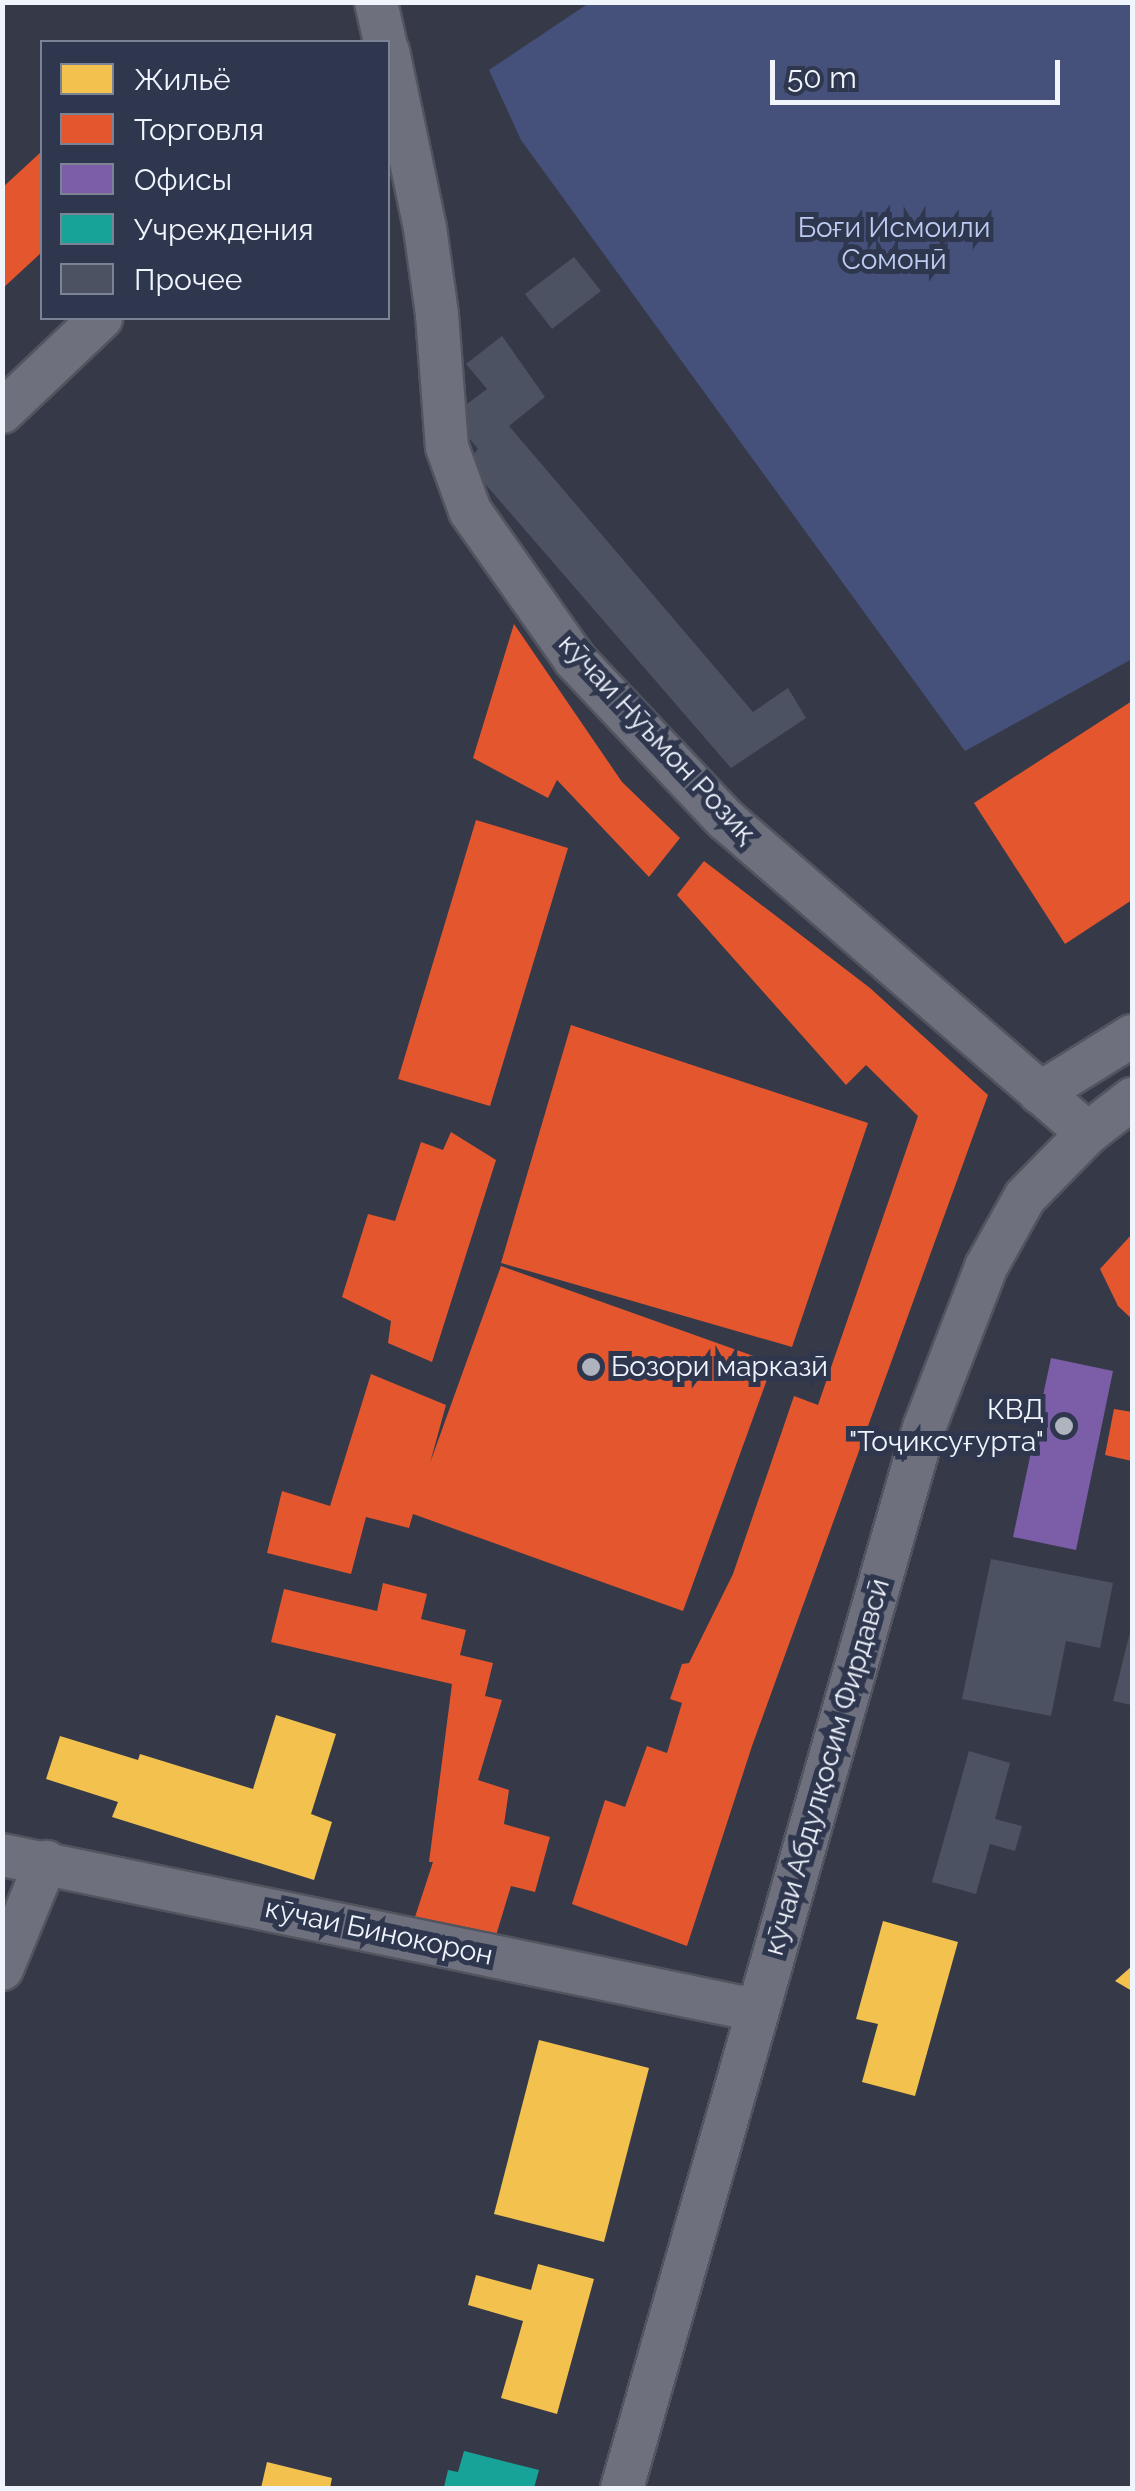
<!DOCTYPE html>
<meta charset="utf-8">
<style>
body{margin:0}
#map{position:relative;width:1135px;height:2491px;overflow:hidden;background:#363a48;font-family:Raleway,sans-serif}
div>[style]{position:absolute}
.green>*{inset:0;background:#45517b}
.homes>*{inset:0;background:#f2c14e}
.shops>*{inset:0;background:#e4572e}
.offices>*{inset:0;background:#7b5ea7}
.public>*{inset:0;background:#17a398}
.building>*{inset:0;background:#4d5263}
.roads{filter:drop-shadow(2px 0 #52555f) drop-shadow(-2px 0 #52555f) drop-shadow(0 2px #52555f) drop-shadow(0 -2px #52555f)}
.minor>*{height:42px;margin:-21px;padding:0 21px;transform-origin:21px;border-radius:21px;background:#6e717d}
.dots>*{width:28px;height:28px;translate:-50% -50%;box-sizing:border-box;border:5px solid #2f374f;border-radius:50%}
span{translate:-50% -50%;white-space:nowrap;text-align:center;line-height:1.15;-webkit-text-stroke:10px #2f374f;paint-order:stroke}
.park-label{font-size:28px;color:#bfccf2}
.street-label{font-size:28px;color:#f0f4fd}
.poi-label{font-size:28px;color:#f0f4fd}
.left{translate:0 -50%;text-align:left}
.right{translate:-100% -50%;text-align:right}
.frame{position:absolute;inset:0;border:5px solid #f0f4fd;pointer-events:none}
.legend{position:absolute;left:40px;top:40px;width:350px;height:280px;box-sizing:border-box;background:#2f374f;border:2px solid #7c8395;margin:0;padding:12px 18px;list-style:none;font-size:30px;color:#f0f4fd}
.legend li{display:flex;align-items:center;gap:20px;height:50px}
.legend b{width:50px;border:2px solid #7c8395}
.scale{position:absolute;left:770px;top:60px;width:290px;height:45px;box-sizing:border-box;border:5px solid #f0f4fd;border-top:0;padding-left:12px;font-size:30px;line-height:35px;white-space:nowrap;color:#f0f4fd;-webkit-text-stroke:8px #2f374f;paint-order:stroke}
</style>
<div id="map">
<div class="green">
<div style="clip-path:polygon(589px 3px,1132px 3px,1132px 659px,965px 751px,521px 140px,489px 70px)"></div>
</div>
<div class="homes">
<div style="clip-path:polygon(276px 1715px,336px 1734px,311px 1814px,332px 1822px,314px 1880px,112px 1817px,118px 1802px,46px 1779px,60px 1736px,138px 1760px,140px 1754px,253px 1789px)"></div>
<div style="clip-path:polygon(883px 1921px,958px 1942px,915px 2096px,862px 2082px,878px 2024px,856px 2019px)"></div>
<div style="clip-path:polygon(1132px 1966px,1132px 1991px,1115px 1981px)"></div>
<div style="clip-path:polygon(539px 2040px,649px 2068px,604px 2242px,494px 2214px)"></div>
<div style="clip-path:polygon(538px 2264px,594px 2279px,557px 2414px,501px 2398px,523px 2321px,468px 2305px,476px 2275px,531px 2290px)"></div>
<div style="clip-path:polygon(267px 2462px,332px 2478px,330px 2488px,261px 2488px)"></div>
</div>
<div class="shops">
<div style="clip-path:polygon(42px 151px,42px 252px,2px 289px,2px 188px)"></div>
<div style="clip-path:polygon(514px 624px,622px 782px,680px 838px,649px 877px,557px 780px,548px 798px,473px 758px)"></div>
<div style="clip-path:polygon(1132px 701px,1132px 900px,1065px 944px,974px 803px)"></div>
<div style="clip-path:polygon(476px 820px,568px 848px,490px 1106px,398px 1079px)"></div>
<div style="clip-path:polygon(704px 861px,870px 988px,988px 1095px,752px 1746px,687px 1946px,572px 1904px,605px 1800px,625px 1807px,647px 1746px,667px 1753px,682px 1703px,670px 1699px,682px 1664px,689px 1663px,733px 1574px,794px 1396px,818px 1405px,918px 1116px,866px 1065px,846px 1085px,677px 895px)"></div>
<div style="clip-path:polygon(571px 1025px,868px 1123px,792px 1347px,501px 1263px)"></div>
<div style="clip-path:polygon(451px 1132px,496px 1160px,432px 1362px,388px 1343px,391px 1321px,342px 1297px,368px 1214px,395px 1221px,421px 1142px,443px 1150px)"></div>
<div style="clip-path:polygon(1132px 1234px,1132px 1319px,1118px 1306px,1100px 1269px)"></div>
<div style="clip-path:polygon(501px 1266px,773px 1363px,683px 1611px,413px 1514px,409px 1528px,366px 1517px,351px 1574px,267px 1553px,282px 1491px,330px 1506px,371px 1374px,446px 1405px,430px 1463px)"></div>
<div style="clip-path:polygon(1114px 1409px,1132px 1412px,1132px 1461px,1105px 1455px)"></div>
<div style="clip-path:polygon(383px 1583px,427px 1594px,421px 1619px,466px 1630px,460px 1655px,493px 1663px,485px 1696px,502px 1700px,478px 1780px,509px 1790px,504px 1824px,550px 1837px,535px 1892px,511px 1886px,494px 1942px,415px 1917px,433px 1862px,429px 1862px,452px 1684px,271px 1642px,284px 1589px,377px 1611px)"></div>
</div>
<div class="offices">
<div style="clip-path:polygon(1051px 1358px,1113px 1371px,1076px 1550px,1013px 1537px)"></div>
</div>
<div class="public">
<div style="clip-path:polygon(464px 2451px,539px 2470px,534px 2488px,444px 2487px,448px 2470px,458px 2472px)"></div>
</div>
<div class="building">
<div style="clip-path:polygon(574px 257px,601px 291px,552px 329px,525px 294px)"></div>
<div style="clip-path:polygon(502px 336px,545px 397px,509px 426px,753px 712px,788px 688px,806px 718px,731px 768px,467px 463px,478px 449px,451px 416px,487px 389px,466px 364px)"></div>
<div style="clip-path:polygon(991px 1559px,1113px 1583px,1100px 1648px,1066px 1641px,1051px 1716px,962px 1699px)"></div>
<div style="clip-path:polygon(1132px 1624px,1132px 1705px,1113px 1701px)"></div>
<div style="clip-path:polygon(969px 1751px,1010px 1763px,995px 1819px,1022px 1826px,1015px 1851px,990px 1844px,976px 1894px,932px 1882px)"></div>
</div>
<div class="roads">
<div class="minor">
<div style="left:376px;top:2px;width:41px;rotate:77.3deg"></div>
<div style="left:388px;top:51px;width:181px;rotate:78.2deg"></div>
<div style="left:425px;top:228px;width:88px;rotate:82.1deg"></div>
<div style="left:437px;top:315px;width:132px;rotate:85.7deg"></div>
<div style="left:447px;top:447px;width:68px;rotate:70.2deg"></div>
<div style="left:470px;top:511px;width:182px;rotate:54.8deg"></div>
<div style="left:575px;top:660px;width:219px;rotate:46.7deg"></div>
<div style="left:725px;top:819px;width:480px;rotate:40.9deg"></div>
<div style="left:2px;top:412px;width:137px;rotate:-43.5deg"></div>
<div style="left:1040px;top:1093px;width:108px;rotate:-31.8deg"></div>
<div style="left:2px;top:1855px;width:769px;rotate:11.63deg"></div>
<div style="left:2px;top:1969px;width:116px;rotate:-67.6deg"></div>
<div style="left:622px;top:2488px;width:1102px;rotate:-74.1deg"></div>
<div style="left:924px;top:1428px;width:173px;rotate:-68.9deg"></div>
<div style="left:986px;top:1267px;width:80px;rotate:-60.9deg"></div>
<div style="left:1025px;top:1197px;width:90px;rotate:-45.5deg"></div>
<div style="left:1088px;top:1133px;width:56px;rotate:-37.7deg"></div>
</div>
</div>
<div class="dots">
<div style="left:591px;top:1367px;background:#afb3be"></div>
<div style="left:1064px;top:1426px;background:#afb3be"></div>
</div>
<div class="park-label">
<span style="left:894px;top:244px">Боғи Исмоили<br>Сомонӣ</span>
</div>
<div class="street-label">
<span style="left:657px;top:739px;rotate:47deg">кӯчаи Нӯъмон Розиқ</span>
<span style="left:827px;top:1767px;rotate:-74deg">кӯчаи Абдулқосим Фирдавсӣ</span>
<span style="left:379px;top:1932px;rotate:12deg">кӯчаи Бинокорон</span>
</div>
<div class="poi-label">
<span class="left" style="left:611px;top:1367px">Бозори марказӣ</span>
<span class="right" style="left:1044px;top:1426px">КВД<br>"Тоҷиксуғурта"</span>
</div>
<div class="frame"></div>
<ul class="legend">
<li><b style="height:28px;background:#f2c14e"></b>Жильё</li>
<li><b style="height:28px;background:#e4572e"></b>Торговля</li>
<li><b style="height:28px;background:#7b5ea7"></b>Офисы</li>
<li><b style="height:28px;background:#17a398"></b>Учреждения</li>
<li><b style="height:28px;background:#4d5263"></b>Прочее</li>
</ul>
<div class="scale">50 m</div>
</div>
